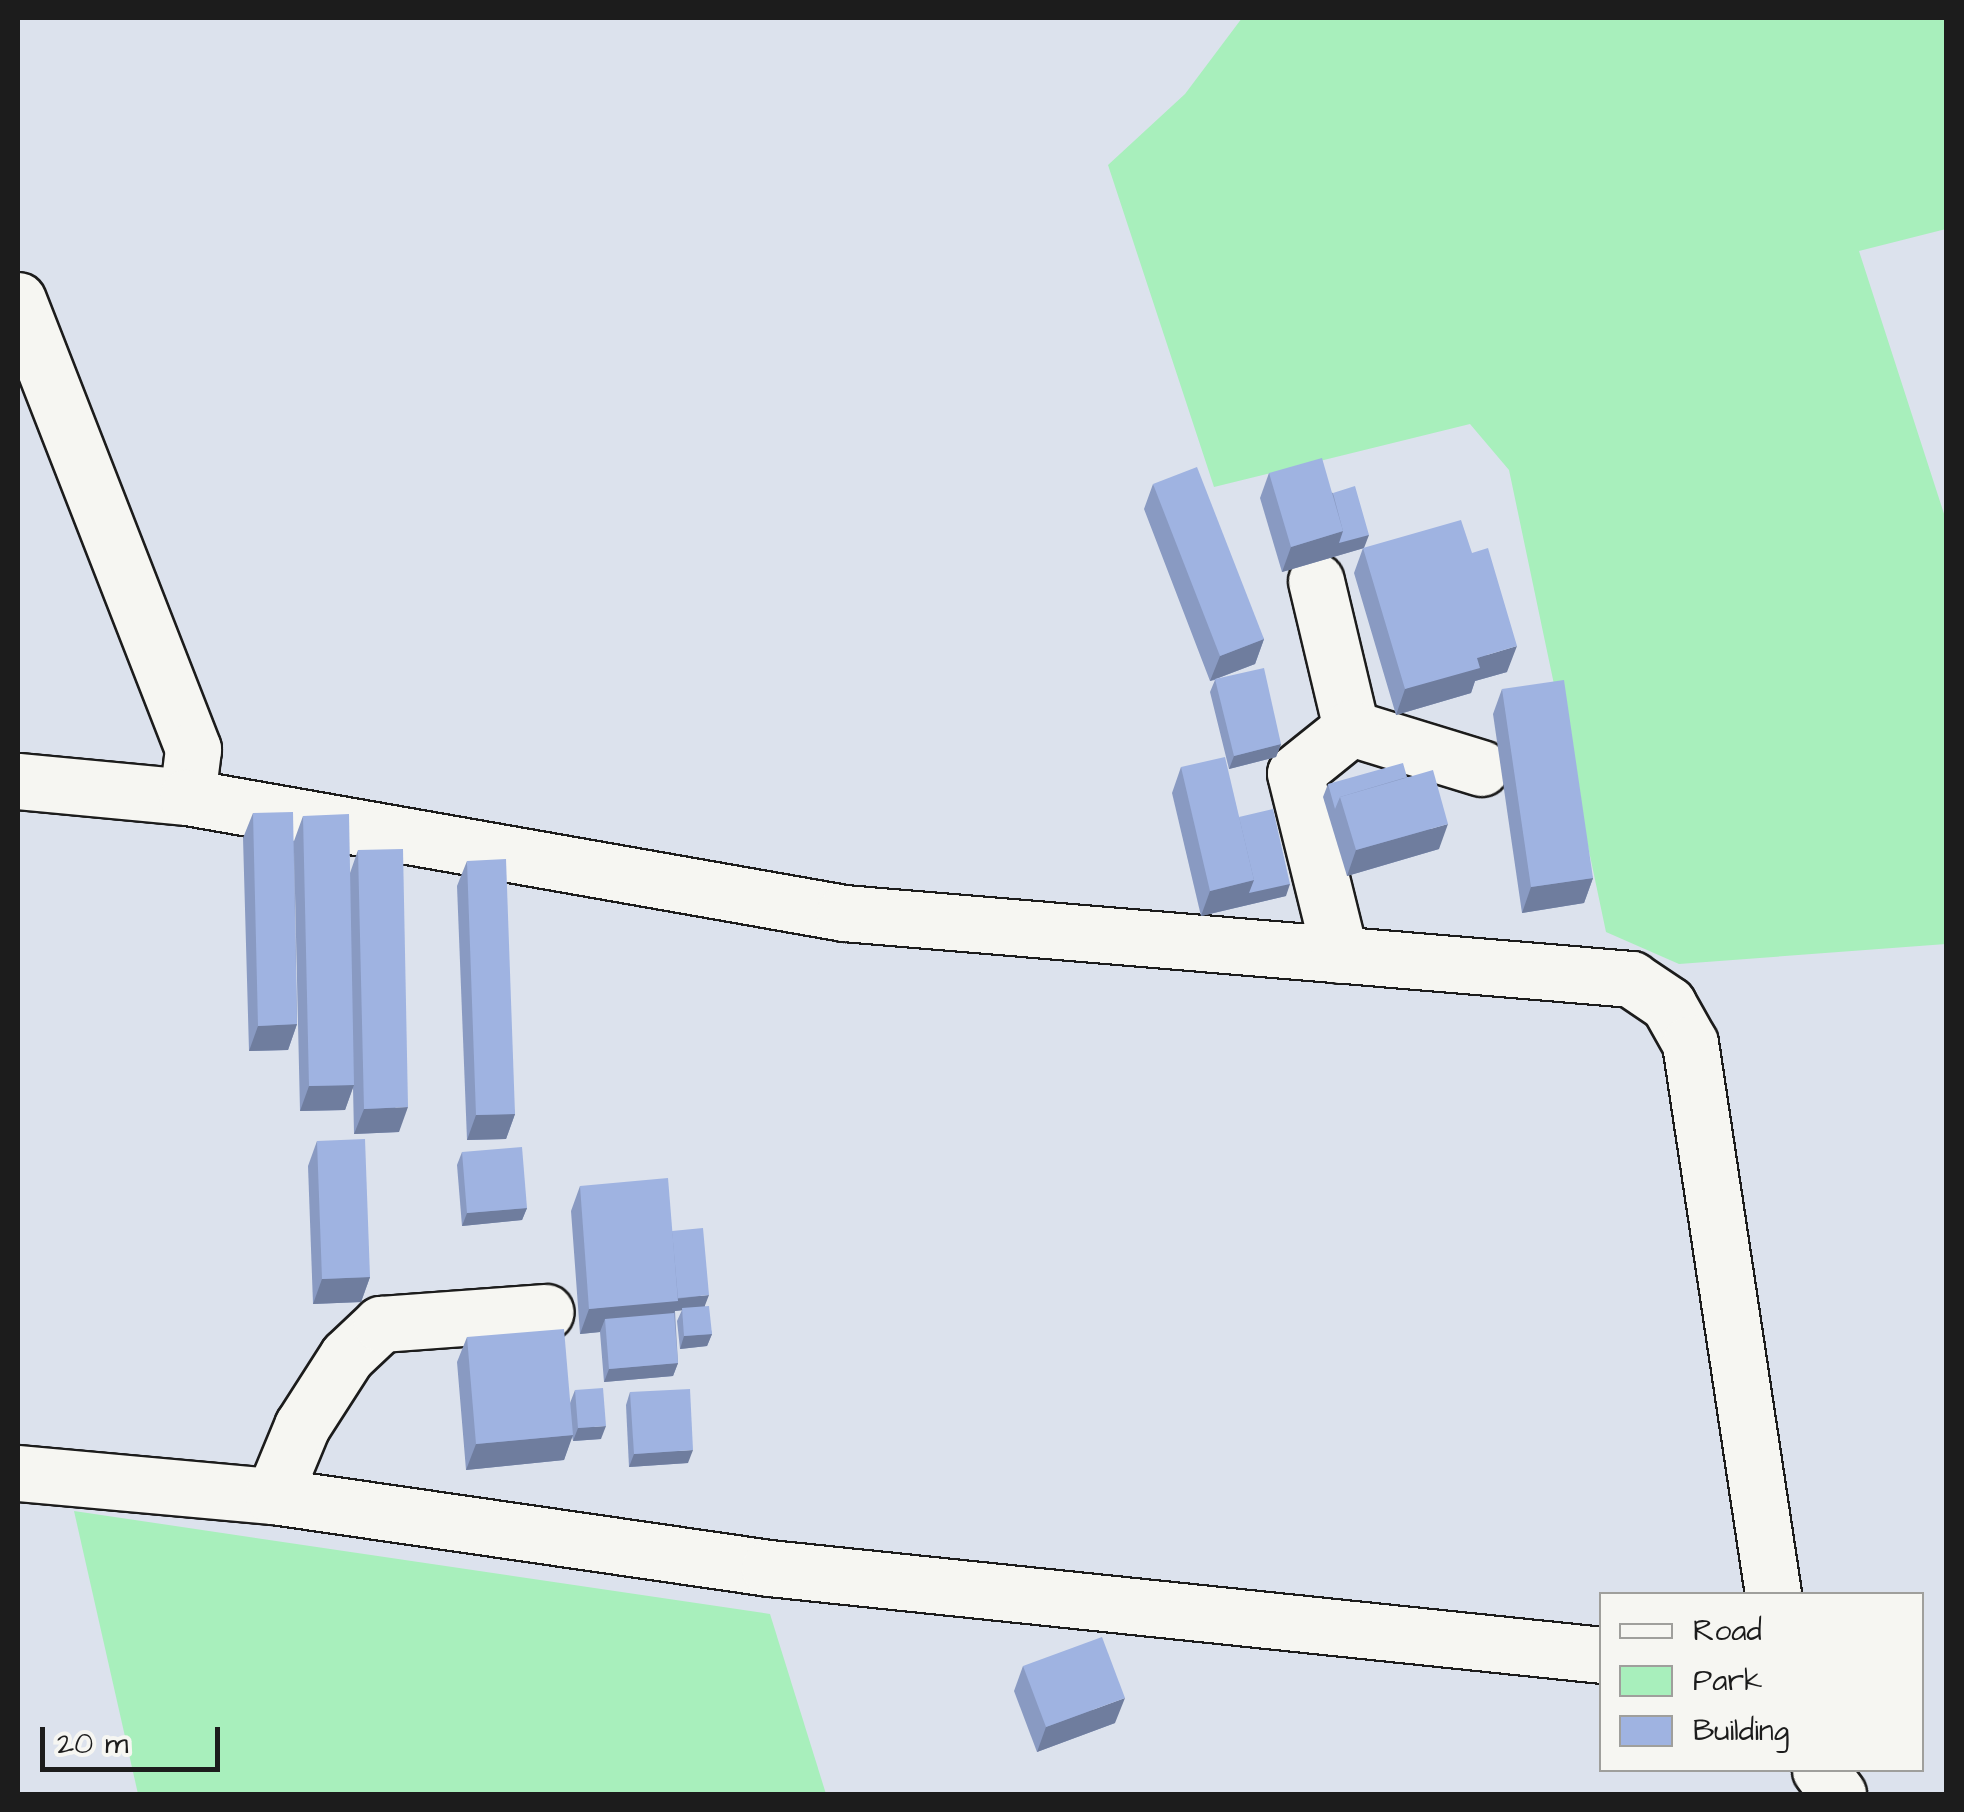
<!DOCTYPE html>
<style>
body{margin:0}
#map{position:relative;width:1964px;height:1812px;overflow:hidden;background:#dce2ed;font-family:"Architects Daughter",sans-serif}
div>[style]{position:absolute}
.green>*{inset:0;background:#a8efbc}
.roads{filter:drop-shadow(2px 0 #1c1c1c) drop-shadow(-2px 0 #1c1c1c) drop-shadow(0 2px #1c1c1c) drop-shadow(0 -2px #1c1c1c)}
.minor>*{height:55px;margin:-27.5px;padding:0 27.5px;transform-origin:27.5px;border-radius:27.5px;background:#f6f6f2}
.wall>*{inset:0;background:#899ac2}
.shaded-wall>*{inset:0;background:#6f7d9e}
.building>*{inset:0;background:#9fb3e1}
span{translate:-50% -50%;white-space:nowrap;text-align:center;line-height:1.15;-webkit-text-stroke:9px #f6f6f2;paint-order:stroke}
.frame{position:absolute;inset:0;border:20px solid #1c1c1c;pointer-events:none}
.legend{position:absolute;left:1599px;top:1592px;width:325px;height:180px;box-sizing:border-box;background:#f6f6f2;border:2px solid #9f9f9c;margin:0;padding:12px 18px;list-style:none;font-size:30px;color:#1c1c1c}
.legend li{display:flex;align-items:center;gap:20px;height:50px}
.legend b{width:50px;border:2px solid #9f9f9c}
.scale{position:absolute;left:40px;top:1727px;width:180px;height:45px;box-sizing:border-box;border:5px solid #1c1c1c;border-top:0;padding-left:12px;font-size:30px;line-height:35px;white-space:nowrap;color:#1c1c1c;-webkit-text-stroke:8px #f6f6f2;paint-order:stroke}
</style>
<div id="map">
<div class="green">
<div style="clip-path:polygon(1242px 18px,1946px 18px,1946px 229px,1859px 251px,1946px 520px,1946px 944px,1679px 964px,1606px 932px,1509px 470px,1470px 424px,1214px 487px,1108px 165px,1185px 94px)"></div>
<div style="clip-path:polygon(74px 1511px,770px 1614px,826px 1794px,138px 1794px)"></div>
</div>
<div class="roads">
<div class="minor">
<div style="left:18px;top:300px;width:482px;rotate:68.7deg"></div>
<div style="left:193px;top:749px;width:48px;rotate:97.1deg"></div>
<div style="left:1316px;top:581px;width:151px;rotate:76.6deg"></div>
<div style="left:1351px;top:728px;width:136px;rotate:17.1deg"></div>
<div style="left:18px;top:781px;width:170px;rotate:5.4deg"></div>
<div style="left:187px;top:797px;width:667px;rotate:10.01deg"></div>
<div style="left:844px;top:913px;width:790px;rotate:4.79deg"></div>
<div style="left:1631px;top:979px;width:45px;rotate:34deg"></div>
<div style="left:1668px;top:1004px;width:45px;rotate:60.6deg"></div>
<div style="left:1690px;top:1043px;width:557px;rotate:81.43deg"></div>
<div style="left:1340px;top:955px;width:187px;rotate:-103.9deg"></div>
<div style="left:1295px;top:773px;width:72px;rotate:-38.8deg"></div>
<div style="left:18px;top:1473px;width:256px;rotate:5.2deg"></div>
<div style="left:273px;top:1496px;width:501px;rotate:8.26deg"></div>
<div style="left:769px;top:1568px;width:838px;rotate:5.96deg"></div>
<div style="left:273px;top:1496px;width:76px;rotate:-67.5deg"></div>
<div style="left:302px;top:1426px;width:83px;rotate:-57.3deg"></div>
<div style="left:347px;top:1356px;width:47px;rotate:-43.3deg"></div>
<div style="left:381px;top:1324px;width:165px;rotate:-4.2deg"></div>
<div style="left:1820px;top:1770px;width:30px;rotate:53deg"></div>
</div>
</div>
<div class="wall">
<div style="clip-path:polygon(1269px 473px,1333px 493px,1364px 548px,1282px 572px,1260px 498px)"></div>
<div style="clip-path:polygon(1153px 484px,1264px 639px,1255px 664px,1216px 679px,1281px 744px,1276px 757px,1229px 769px,1210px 692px,1215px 680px,1210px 681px,1144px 509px)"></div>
<div style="clip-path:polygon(1363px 548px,1507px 672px,1475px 681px,1471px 693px,1396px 715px,1354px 573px)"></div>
<div style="clip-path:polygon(1502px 689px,1593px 878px,1584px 903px,1522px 913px,1493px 714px)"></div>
<div style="clip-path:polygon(1181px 767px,1239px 817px,1286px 896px,1201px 916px,1172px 793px)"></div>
<div style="clip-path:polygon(1407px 777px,1439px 849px,1347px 876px,1323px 797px,1328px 784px)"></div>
<div style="clip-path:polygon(253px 813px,294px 841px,303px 816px,350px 873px,358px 850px,399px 1132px,354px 1134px,353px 1087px,345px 1110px,300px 1111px,294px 849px,297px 1024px,288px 1050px,249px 1051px,243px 838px)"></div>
<div style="clip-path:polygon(467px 861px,515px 1114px,506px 1139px,467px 1140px,457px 886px)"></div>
<div style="clip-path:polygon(317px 1141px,370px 1277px,361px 1302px,313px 1304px,308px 1166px)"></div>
<div style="clip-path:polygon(462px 1152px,527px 1208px,522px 1220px,462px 1226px,457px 1165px)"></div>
<div style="clip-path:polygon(580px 1186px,672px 1231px,705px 1306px,712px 1334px,707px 1346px,680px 1349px,677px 1321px,682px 1310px,675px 1311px,678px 1363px,673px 1376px,604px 1382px,600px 1332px,580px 1334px,571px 1211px)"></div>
<div style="clip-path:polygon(467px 1337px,570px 1403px,575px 1390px,601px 1439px,573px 1441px,572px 1436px,564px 1460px,466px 1470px,457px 1362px)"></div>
<div style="clip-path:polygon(630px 1392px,688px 1463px,629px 1467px,626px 1405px)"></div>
<div style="clip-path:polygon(1023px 1666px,1115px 1723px,1037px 1752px,1014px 1691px)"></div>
</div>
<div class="shaded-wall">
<div style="clip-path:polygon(1343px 531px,1369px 535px,1364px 548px,1282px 572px,1291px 547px)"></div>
<div style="clip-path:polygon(1264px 639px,1255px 664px,1210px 681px,1220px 656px)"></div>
<div style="clip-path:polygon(1517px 646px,1507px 672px,1475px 681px,1471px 693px,1396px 715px,1405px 689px,1477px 658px)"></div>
<div style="clip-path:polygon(1281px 744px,1276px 757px,1229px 769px,1234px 756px)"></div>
<div style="clip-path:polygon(1448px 824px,1439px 849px,1347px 876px,1356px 850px)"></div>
<div style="clip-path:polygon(1593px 878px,1584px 903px,1522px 913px,1531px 887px)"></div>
<div style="clip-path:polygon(1254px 880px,1290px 884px,1286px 896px,1201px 916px,1210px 891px)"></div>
<div style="clip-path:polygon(297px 1024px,288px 1050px,249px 1051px,258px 1026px)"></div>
<div style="clip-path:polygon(354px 1085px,345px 1110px,300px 1111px,309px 1086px)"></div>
<div style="clip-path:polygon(408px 1107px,399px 1132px,354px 1134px,364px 1109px)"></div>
<div style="clip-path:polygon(515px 1114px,506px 1139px,467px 1140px,476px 1115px)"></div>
<div style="clip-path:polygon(527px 1208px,522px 1220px,462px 1226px,467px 1213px)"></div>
<div style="clip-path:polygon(370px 1277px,361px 1302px,313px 1304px,322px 1279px)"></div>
<div style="clip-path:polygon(709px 1295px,704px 1308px,675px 1311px,669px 1326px,605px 1319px,600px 1332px,580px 1334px,589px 1309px)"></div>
<div style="clip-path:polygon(712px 1334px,707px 1346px,680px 1349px,684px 1336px)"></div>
<div style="clip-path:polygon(678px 1363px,673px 1376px,604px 1382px,609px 1369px)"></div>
<div style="clip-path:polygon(606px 1426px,601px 1439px,573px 1441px,578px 1428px)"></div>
<div style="clip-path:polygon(573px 1435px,564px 1460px,466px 1470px,476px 1444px)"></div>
<div style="clip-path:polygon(693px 1450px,688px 1463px,629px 1467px,634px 1454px)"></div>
<div style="clip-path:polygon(1125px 1698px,1115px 1723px,1037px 1752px,1046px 1727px)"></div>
</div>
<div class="building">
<div style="clip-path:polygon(1322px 458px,1343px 531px,1291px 547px,1269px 473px)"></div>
<div style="clip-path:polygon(1197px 467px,1264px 639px,1220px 656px,1153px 484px)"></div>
<div style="clip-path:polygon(1355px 486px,1369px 535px,1339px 543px,1343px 531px,1333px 493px)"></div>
<div style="clip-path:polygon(1461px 520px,1472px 553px,1488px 548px,1517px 646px,1477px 658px,1480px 668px,1405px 689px,1363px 548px)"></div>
<div style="clip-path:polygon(1264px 668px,1281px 744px,1234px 756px,1215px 679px)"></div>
<div style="clip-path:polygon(1564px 680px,1593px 878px,1531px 887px,1502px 689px)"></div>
<div style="clip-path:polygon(1225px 757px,1254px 880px,1210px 891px,1181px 767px)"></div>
<div style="clip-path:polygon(1403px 763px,1407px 777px,1340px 797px,1335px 809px,1328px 784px)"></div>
<div style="clip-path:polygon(1433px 770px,1448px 824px,1356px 850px,1340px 797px)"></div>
<div style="clip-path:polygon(1273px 809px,1290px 884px,1249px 893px,1254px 880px,1239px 817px)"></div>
<div style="clip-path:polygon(293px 812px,297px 1024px,258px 1026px,253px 813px)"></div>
<div style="clip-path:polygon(349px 814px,354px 1085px,309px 1086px,303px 816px)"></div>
<div style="clip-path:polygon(403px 849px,408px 1107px,364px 1109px,358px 850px)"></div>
<div style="clip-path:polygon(506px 859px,515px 1114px,476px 1115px,467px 861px)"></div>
<div style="clip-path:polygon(365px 1139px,370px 1277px,322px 1279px,317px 1141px)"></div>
<div style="clip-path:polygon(522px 1147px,527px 1208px,467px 1213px,462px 1152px)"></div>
<div style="clip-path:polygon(668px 1178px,678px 1301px,589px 1309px,580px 1186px)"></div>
<div style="clip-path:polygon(703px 1228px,709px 1295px,678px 1298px,672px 1231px)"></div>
<div style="clip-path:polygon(709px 1306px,712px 1334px,684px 1336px,682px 1308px)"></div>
<div style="clip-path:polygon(674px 1313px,678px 1363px,609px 1369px,605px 1319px)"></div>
<div style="clip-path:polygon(564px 1329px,573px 1435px,476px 1444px,467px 1337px)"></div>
<div style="clip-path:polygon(603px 1388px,606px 1426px,578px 1428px,575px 1390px)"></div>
<div style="clip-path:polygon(690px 1389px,693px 1450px,634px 1454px,630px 1392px)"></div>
<div style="clip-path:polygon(1102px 1637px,1125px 1698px,1046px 1727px,1023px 1666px)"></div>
</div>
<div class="frame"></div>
<ul class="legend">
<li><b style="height:12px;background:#f6f6f2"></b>Road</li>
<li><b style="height:28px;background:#a8efbc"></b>Park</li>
<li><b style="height:28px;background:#9fb3e1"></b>Building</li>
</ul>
<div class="scale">20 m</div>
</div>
